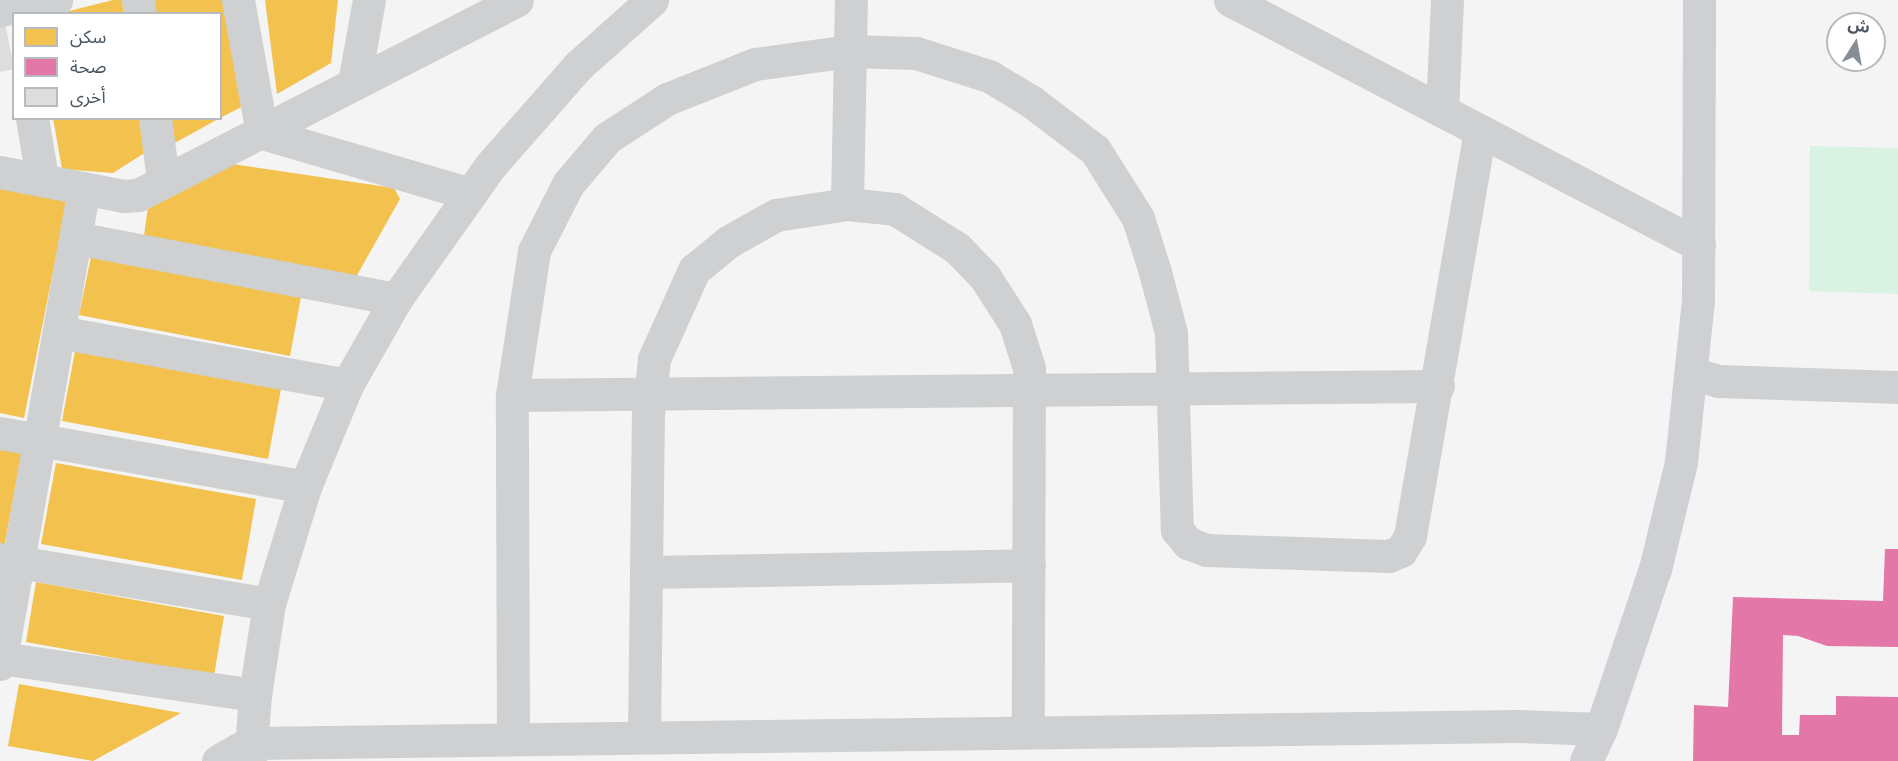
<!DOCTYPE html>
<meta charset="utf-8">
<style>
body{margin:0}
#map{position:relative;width:1898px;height:761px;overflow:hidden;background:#f4f4f4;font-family:Roboto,"Noto Sans Arabic",sans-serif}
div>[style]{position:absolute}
.green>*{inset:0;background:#d9f2e3}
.homes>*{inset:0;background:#f2c14e}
.health>*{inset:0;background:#e377a8}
.building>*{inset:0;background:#ddddde}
.street>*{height:33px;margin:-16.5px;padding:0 16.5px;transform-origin:16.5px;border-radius:16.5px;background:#ced0d2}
.secondary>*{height:33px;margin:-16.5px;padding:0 16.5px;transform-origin:16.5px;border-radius:16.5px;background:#ced0d4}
span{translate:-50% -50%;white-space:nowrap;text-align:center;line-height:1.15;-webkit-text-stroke:6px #fff;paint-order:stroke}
.legend{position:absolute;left:12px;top:12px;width:210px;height:108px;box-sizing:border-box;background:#fff;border:2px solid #b7bbc0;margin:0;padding:8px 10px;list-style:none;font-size:18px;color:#4a5661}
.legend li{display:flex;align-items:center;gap:12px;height:30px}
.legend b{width:30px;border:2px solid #b7bbc0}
.north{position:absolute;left:1826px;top:12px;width:60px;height:60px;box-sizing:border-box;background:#fff;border:2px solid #b7bbc0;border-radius:50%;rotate:11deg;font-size:16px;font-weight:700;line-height:24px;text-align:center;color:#4a5661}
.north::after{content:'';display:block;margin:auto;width:21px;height:27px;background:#868d94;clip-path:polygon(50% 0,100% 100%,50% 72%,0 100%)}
</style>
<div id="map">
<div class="green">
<div style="clip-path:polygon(1810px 146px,1898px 148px,1898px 294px,1809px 291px)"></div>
</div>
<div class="homes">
<div style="clip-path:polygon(113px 0,122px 0,124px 14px,57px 14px)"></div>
<div style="clip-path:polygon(151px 0,235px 0,249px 103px,220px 118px,220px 14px,153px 14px)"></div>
<div style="clip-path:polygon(265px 0,338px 0,331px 63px,277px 94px)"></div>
<div style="clip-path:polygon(53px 118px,140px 118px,146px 152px,113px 173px,62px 169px)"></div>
<div style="clip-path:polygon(169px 118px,220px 118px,173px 144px)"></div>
<div style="clip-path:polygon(232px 164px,394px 188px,400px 199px,356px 277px,144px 236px,148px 206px)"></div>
<div style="clip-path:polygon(0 188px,67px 201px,24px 418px,0 413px)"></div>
<div style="clip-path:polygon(91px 257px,301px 297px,290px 356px,79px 315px)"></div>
<div style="clip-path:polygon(75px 351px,281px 389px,268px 459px,62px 421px)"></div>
<div style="clip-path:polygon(0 447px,22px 451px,4px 548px,0 547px)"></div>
<div style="clip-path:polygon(56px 463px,256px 499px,242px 580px,41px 544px)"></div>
<div style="clip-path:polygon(36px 582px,224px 616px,214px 676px,26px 642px)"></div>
<div style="clip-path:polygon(19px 684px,181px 713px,93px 761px,8px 746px)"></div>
</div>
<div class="health">
<div style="clip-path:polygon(1885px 549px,1898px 549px,1898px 647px,1827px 646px,1798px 636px,1783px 635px,1782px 735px,1799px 735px,1800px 715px,1836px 715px,1836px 696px,1898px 697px,1898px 761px,1693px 761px,1694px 705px,1728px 707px,1733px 597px,1883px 601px)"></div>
</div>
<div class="building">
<div style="clip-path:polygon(4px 17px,14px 69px,0 72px,0 18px)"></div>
</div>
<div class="street">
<div style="left:138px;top:0;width:14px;rotate:82deg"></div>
<div style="left:238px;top:0;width:135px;rotate:79.8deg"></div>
<div style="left:262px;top:133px;width:217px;rotate:16.3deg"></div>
<div style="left:1230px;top:0;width:529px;rotate:27.58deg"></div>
<div style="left:0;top:10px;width:57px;rotate:-10.1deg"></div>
<div style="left:354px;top:83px;width:84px;rotate:-79.8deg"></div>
<div style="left:1442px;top:111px;width:111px;rotate:-87.4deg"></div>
<div style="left:32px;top:118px;width:61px;rotate:80.5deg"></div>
<div style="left:155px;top:118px;width:63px;rotate:82.6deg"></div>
<div style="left:0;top:172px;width:126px;rotate:11deg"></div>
<div style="left:124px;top:196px;width:14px;rotate:-4deg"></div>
<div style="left:138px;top:195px;width:426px;rotate:-27.2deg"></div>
<div style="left:847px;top:204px;width:204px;rotate:-88.9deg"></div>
<div style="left:76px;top:238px;width:326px;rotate:10.8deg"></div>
<div style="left:59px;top:332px;width:293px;rotate:10.4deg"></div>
<div style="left:1692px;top:373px;width:28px;rotate:17deg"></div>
<div style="left:1719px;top:381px;width:179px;rotate:1.9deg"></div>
<div style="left:512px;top:395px;width:926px;rotate:-0.56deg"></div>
<div style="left:0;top:433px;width:310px;rotate:10deg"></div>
<div style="left:0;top:559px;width:273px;rotate:9.5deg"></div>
<div style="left:647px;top:572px;width:382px;rotate:-1deg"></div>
<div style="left:1px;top:658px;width:257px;rotate:8.3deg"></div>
<div style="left:0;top:664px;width:483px;rotate:-80deg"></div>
<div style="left:644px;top:737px;width:322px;rotate:-89.3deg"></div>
<div style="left:648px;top:415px;width:56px;rotate:-83.9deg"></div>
<div style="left:654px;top:359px;width:98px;rotate:-65.8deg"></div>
<div style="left:694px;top:270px;width:44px;rotate:-39.5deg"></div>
<div style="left:728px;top:242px;width:55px;rotate:-29.4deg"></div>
<div style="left:776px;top:215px;width:72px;rotate:-8.8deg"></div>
<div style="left:847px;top:204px;width:48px;rotate:5.9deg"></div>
<div style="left:895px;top:209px;width:73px;rotate:32.2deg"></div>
<div style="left:957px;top:248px;width:40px;rotate:46deg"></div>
<div style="left:985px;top:277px;width:56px;rotate:57.4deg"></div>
<div style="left:1015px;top:324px;width:46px;rotate:72.3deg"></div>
<div style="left:1029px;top:368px;width:364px;rotate:90.2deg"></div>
<div style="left:513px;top:739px;width:344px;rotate:-90.2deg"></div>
<div style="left:512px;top:395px;width:146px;rotate:-81.3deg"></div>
<div style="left:534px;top:251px;width:75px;rotate:-63.1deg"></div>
<div style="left:568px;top:184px;width:60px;rotate:-49.7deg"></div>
<div style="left:607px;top:138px;width:72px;rotate:-33deg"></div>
<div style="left:667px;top:99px;width:95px;rotate:-21.7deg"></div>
<div style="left:755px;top:64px;width:96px;rotate:-7.8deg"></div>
<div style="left:850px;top:51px;width:66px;rotate:1.7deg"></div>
<div style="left:916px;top:53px;width:77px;rotate:17.5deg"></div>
<div style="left:989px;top:76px;width:50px;rotate:31.2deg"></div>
<div style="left:1032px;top:102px;width:79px;rotate:37.3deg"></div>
<div style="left:1095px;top:150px;width:80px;rotate:57.7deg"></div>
<div style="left:1138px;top:218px;width:57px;rotate:72.5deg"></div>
<div style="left:1155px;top:272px;width:63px;rotate:75.3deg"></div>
<div style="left:1171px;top:333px;width:197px;rotate:88.3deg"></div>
<div style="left:1177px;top:530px;width:17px;rotate:50deg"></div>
<div style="left:1188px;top:543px;width:19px;rotate:21deg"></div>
<div style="left:1206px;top:550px;width:183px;rotate:1.9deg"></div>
<div style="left:1389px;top:556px;width:13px;rotate:-23deg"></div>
<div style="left:1401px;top:551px;width:17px;rotate:-59deg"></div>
<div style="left:1410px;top:536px;width:411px;rotate:-80.2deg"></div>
<div style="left:218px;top:761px;width:36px;rotate:-30deg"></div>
<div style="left:249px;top:743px;width:1268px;rotate:-0.77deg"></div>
<div style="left:1517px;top:726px;width:84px;rotate:2deg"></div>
<div style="left:250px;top:761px;width:66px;rotate:-85.7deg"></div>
<div style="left:255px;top:695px;width:92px;rotate:-81.3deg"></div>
<div style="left:269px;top:604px;width:122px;rotate:-72.9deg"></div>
<div style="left:305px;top:487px;width:110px;rotate:-67.6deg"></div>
<div style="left:347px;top:385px;width:99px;rotate:-60.3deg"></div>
<div style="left:396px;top:299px;width:164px;rotate:-54.7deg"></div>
<div style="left:491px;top:165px;width:133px;rotate:-48.7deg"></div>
<div style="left:579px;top:65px;width:98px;rotate:-41.7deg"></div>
</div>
<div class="secondary">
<div style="left:1586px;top:761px;width:35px;rotate:-65deg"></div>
<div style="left:1601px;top:729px;width:169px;rotate:-71.4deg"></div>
<div style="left:1655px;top:569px;width:110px;rotate:-76.3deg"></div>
<div style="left:1681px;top:462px;width:163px;rotate:-84deg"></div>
<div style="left:1698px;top:300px;width:300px;rotate:-89.8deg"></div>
</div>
<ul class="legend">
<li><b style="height:16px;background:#f2c14e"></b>سكن</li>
<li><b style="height:16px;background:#e377a8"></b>صحة</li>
<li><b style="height:16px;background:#ddddde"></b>أخرى</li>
</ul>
<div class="north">ش</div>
</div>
